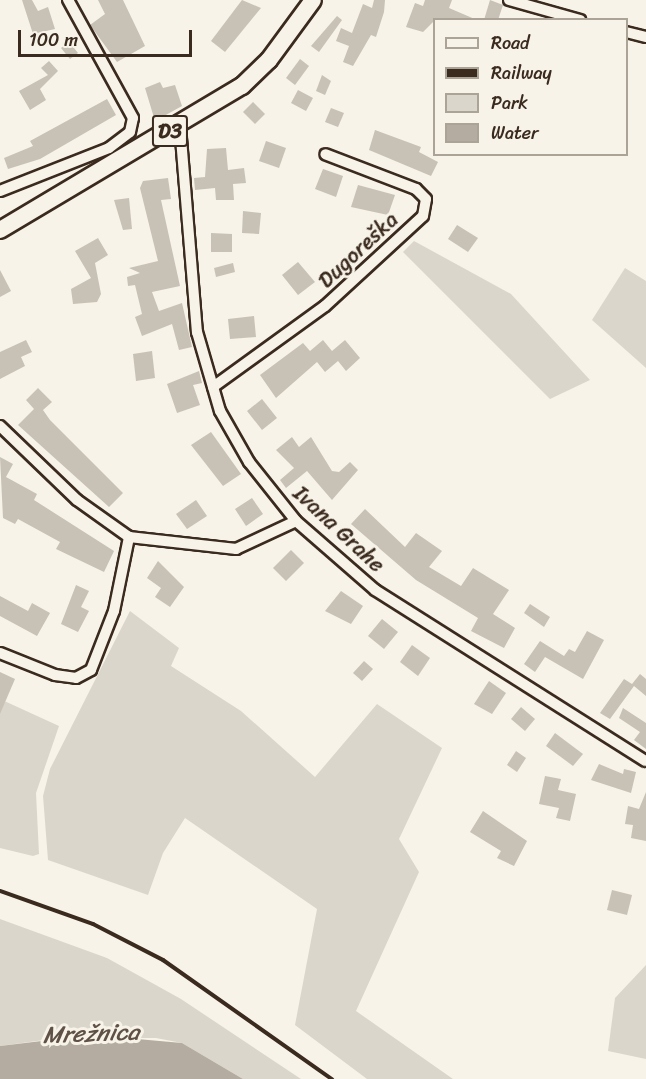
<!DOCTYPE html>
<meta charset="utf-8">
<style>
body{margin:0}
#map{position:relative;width:646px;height:1079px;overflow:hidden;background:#f7f3e8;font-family:Sriracha,sans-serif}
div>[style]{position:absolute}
.green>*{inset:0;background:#dbd6cb}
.water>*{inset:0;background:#b4aca0}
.building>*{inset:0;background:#c8c1b6}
.roads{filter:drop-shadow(2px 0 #3b2a1e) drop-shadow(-2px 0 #3b2a1e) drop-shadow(0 2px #3b2a1e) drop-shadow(0 -2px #3b2a1e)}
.street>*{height:10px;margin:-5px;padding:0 5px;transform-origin:5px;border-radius:5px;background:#f7f3e8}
.primary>*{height:16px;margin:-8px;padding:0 8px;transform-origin:8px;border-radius:8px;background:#f7f3e8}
.rail>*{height:4px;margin:-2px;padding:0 2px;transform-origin:2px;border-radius:2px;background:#3b2a1e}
span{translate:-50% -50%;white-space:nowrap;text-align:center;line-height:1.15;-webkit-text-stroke:6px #f7f3e8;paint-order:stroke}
.shield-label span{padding:2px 4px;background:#f7f3e8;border:2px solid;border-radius:4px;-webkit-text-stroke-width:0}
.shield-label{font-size:21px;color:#3b2a1e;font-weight:700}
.street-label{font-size:22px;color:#3b2a1e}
.water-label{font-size:24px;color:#5f5145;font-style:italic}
.legend{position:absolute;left:433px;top:18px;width:195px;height:138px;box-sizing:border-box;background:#f7f3e8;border:2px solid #aca397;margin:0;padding:8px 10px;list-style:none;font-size:18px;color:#3b2a1e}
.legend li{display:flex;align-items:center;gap:12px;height:30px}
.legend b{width:30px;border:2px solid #aca397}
.scale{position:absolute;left:18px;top:30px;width:174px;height:27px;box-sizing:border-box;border:3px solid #3b2a1e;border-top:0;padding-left:8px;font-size:18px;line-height:21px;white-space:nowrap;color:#3b2a1e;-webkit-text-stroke:4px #f7f3e8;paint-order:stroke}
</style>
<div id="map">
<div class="green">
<div style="clip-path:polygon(414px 241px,511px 294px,590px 380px,550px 399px,403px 252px)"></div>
<div style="clip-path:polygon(625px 268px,646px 281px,646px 368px,592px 320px)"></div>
<div style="clip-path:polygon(130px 611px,179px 648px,171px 666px,241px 711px,315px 777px,377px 704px,442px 748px,399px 839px,419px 872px,356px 1011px,453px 1079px,367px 1079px,295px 1025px,317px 909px,185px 818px,163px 853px,148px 895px,48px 860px,43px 796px,50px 769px)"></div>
<div style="clip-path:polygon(0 699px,59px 726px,36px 793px,39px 854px,33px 856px,0 848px)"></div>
<div style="clip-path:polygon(0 919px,107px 958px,181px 999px,301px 1079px,243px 1079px,182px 1043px,156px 1038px,59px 1038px,0 1046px)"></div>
<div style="clip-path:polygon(646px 965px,646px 1059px,608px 1051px,615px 998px)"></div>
</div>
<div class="water">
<div style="clip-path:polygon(92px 1035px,182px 1043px,243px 1079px,0 1079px,0 1046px)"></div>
</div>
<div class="building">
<div style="clip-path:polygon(22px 0,32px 0,38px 11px,48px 7px,55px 29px,33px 34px)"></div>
<div style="clip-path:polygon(98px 0,123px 0,145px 46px,117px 62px,90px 25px,105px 14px)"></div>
<div style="clip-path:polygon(242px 0,261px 8px,225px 52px,211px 41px)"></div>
<div style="clip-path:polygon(374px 0,385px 0,384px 12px,376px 37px,371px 35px,353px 66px,343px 62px,349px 46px,336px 41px,341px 28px,352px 33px,363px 4px,372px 8px)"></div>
<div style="clip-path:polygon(425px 0,452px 0,449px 8px,477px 20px,435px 20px,423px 32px,406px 27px,415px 3px,423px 6px)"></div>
<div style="clip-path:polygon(490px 0,503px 5px,498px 20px,484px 20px)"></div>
<div style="clip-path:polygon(337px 16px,342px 20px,319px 52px,311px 46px)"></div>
<div style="clip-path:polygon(69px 42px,78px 53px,70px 59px,61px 48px)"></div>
<div style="clip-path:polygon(300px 59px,309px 66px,295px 85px,286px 78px)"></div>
<div style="clip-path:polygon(49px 61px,58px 71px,40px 89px,46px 100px,30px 110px,19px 91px,48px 75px,41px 68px)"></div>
<div style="clip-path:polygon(322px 75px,331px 81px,325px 95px,316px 91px)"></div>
<div style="clip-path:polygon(160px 82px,163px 88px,175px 85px,182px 106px,155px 121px,145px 88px)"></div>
<div style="clip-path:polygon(298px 90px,313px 98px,306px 111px,291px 103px)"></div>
<div style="clip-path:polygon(107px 99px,116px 115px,40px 159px,8px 169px,4px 158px,33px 146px,30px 141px)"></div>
<div style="clip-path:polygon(253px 102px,265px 114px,255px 124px,243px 112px)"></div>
<div style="clip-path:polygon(331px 108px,344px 113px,338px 127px,325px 122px)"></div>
<div style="clip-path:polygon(375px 130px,421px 147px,419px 152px,438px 162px,431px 176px,369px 150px)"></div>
<div style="clip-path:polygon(266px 141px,286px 148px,279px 168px,259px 161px)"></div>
<div style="clip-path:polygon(226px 148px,228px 170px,244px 168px,246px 183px,233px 184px,234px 200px,216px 200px,215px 188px,195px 190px,194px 178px,205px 177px,207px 149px)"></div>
<div style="clip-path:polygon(323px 169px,343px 176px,336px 197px,315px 189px)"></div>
<div style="clip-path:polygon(168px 178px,171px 199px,161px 200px,180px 286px,152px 292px,159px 311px,182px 303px,192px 347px,179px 350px,172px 324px,142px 336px,135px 317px,142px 314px,135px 285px,128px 286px,127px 277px,140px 273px,129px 268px,158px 261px,140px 188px,143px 181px)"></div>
<div style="clip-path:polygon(358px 185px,395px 195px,388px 215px,351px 207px)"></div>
<div style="clip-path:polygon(129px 198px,132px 229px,123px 230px,114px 200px)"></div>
<div style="clip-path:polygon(243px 211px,261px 213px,259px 234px,242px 233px)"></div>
<div style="clip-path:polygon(457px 225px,478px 238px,468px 252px,448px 239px)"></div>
<div style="clip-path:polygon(211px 233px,232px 234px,232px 252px,211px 252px)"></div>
<div style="clip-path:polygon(98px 238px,108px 255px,95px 263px,101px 294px,97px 302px,73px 304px,71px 289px,91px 278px,75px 251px)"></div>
<div style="clip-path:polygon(298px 262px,315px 282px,298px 295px,282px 275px)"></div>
<div style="clip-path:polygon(233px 263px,235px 272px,216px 277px,214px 268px)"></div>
<div style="clip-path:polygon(0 270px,11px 291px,0 297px)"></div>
<div style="clip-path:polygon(254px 316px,256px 337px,230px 339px,228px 319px)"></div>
<div style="clip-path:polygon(26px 340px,32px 352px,21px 357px,25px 366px,0 379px,0 352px)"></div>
<div style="clip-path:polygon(323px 340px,332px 351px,345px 340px,360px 358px,346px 371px,338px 361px,325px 372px,317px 362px,276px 398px,260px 375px,303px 343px,310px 351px)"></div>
<div style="clip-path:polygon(152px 351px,155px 378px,136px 381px,133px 354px)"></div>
<div style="clip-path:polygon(199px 371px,202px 383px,193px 385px,200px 405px,177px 413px,167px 384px)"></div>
<div style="clip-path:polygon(38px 388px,52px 402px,43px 410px,50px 420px,123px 493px,109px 507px,18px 425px,34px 409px,26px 400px)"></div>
<div style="clip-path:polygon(262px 399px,277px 418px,262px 430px,247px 411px)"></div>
<div style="clip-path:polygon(211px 432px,241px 474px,223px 486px,191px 445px)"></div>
<div style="clip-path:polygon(292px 437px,299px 447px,311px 437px,332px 471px,339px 472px,350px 462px,358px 470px,332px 500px,307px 471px,286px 488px,280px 480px,294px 468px,276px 450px)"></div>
<div style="clip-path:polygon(0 457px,13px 464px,6px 477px,37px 494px,34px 500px,114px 551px,104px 572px,56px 549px,60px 542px,18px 519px,15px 524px,3px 518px)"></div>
<div style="clip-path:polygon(252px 498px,263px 514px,246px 526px,235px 509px)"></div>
<div style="clip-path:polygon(196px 500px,207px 516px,187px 529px,176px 514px)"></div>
<div style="clip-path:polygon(365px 509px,405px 547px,416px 533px,442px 551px,429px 567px,461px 586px,473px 568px,509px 590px,493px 614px,515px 628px,504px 648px,471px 631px,478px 618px,416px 580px,351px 524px)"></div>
<div style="clip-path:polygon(291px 550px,304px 563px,286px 581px,273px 568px)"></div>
<div style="clip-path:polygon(158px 561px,184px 587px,170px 607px,155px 597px,161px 588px,147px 578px)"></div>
<div style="clip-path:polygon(76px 585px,89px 591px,81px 607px,89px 611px,78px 632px,61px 624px)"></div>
<div style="clip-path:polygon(341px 591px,363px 606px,351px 624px,325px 611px)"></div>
<div style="clip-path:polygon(0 596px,28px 611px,32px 603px,50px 613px,37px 636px,0 616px)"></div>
<div style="clip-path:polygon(530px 604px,550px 617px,544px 627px,524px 613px)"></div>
<div style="clip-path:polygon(382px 619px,398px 632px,384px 649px,368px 636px)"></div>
<div style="clip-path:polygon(587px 631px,604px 640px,583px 679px,545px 657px,535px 672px,524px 664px,540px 641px,564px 656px,569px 649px,575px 652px)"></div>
<div style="clip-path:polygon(412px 645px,430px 658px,418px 676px,400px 662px)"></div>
<div style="clip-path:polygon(364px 661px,373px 669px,362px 681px,353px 673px)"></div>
<div style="clip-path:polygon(0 672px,15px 679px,0 714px)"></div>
<div style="clip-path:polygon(640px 674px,646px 679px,646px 696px,634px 686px,610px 719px,600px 713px,624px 679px,632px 684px)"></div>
<div style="clip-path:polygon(489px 681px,506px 693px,492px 714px,474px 704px)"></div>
<div style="clip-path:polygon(521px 707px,535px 719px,525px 731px,511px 719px)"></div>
<div style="clip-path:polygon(623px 708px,646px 723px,646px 749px,634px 740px,640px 732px,619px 718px)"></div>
<div style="clip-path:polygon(555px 733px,583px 754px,573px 766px,546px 746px)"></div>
<div style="clip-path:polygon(516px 751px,526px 758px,517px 772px,507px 765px)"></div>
<div style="clip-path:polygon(599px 764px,623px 774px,624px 769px,636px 772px,631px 793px,591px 780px)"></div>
<div style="clip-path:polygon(545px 776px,561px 779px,558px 790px,576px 794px,570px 821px,556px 818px,559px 808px,539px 804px)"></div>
<div style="clip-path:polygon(646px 792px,646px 841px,631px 838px,633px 825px,625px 824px,628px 806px,639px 809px)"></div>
<div style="clip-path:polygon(483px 811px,527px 841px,514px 866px,497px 858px,501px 851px,470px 832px)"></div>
<div style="clip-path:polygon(612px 890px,632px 895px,627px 915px,607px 910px)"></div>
</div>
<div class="roads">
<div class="street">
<div style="left:509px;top:0;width:74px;rotate:15.7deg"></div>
<div style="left:626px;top:32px;width:21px;rotate:14deg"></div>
<div style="left:180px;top:126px;width:207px;rotate:85.3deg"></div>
<div style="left:197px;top:332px;width:82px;rotate:73.8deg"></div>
<div style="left:220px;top:411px;width:59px;rotate:60.4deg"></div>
<div style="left:249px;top:462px;width:75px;rotate:51.5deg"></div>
<div style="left:296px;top:521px;width:105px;rotate:41.1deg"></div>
<div style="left:375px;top:590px;width:320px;rotate:32.3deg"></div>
<div style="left:0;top:191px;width:117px;rotate:-21.5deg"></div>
<div style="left:109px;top:148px;width:26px;rotate:-37deg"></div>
<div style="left:130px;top:132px;width:14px;rotate:-78deg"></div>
<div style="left:133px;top:118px;width:135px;rotate:-118.8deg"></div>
<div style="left:213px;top:387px;width:138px;rotate:-35.9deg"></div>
<div style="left:325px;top:306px;width:133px;rotate:-42.6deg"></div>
<div style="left:423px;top:216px;width:17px;rotate:-80deg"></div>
<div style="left:426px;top:199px;width:14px;rotate:-135deg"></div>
<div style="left:416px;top:189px;width:97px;rotate:-159deg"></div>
<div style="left:0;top:426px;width:107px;rotate:43.9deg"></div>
<div style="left:77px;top:500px;width:64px;rotate:35.4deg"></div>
<div style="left:129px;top:537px;width:108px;rotate:6.4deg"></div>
<div style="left:236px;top:549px;width:66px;rotate:-25deg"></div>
<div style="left:0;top:653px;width:59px;rotate:21.8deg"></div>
<div style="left:55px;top:675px;width:21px;rotate:8deg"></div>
<div style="left:76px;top:678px;width:17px;rotate:-28deg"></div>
<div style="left:91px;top:670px;width:63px;rotate:-68.7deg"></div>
<div style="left:114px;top:611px;width:76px;rotate:-78.5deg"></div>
</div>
<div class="primary">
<div style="left:0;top:230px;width:282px;rotate:-30.8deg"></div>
<div style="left:242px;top:86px;width:37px;rotate:-44deg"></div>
<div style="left:269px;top:60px;width:74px;rotate:-53.7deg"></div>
</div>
</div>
<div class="rail">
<div style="left:0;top:891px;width:99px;rotate:19.5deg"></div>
<div style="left:93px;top:924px;width:79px;rotate:27.2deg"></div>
<div style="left:163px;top:960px;width:207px;rotate:35.2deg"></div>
</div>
<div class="shield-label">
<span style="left:170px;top:131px">D3</span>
</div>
<div class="street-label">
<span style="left:358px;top:250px;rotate:-43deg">Dugoreška</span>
<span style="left:339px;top:529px;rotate:43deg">Ivana Grahe</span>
</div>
<div class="water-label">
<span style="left:91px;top:1034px;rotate:-2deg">Mrežnica</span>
</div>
<ul class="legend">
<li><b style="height:8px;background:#f7f3e8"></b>Road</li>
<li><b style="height:8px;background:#3b2a1e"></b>Railway</li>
<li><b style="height:16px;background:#dbd6cb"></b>Park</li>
<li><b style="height:16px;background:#b4aca0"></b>Water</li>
</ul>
<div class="scale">100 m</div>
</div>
